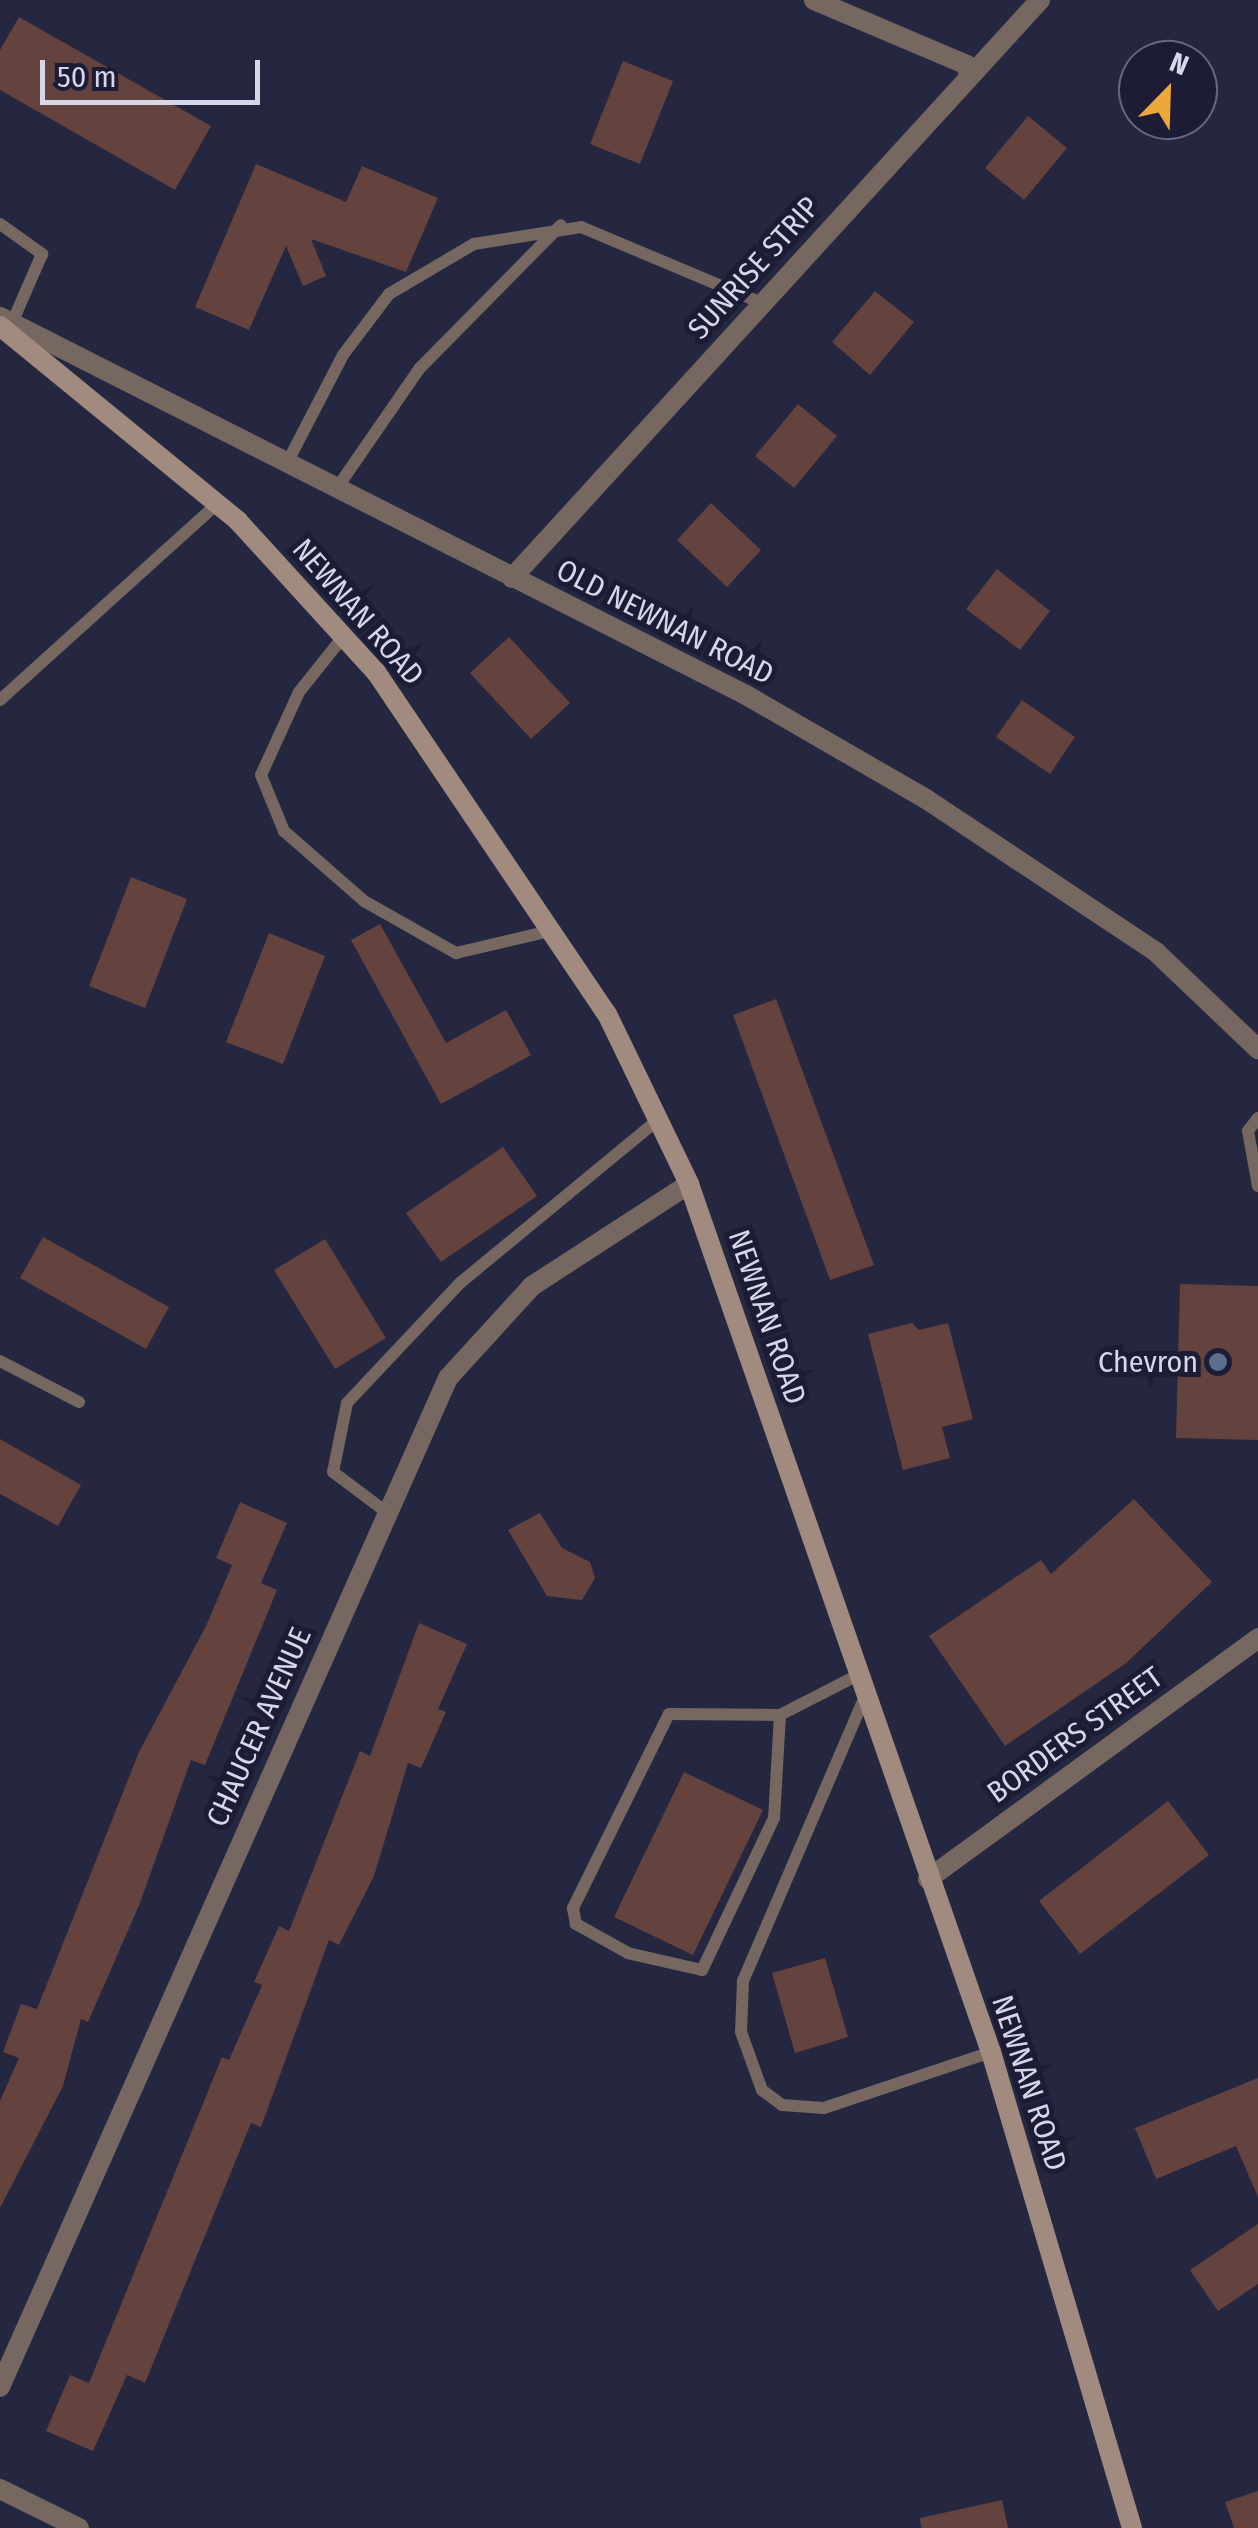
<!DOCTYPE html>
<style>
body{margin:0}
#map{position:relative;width:1258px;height:2528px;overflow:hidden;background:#252640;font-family:"Fira Sans Condensed",sans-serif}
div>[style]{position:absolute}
.building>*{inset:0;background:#64423d}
.service>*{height:12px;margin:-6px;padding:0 6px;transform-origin:6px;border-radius:6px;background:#766860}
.minor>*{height:20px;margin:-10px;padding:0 10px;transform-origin:10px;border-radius:10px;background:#766860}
.tertiary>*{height:20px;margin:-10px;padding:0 10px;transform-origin:10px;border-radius:10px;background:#766860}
.secondary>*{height:20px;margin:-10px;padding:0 10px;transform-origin:10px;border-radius:10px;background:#a18b7e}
.dots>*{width:28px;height:28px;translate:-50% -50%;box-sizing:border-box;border:5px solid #1c1c36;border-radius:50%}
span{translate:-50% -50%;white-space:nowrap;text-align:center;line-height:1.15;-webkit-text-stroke:10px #1c1c36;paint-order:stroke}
.street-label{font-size:30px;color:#d6d7e9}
.poi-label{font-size:30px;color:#d6d7e9}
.right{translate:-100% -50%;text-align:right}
.north{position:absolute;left:1118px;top:40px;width:100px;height:100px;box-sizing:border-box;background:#1c1c36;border:2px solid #66677e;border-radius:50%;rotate:23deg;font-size:28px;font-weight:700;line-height:40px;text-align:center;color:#d6d7e9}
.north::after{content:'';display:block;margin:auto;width:35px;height:45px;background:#eda83b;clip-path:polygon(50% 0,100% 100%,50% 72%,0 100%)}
.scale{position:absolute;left:40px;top:60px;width:220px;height:45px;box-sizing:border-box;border:5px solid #d6d7e9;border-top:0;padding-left:12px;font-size:30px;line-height:35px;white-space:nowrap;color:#d6d7e9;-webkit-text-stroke:8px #1c1c36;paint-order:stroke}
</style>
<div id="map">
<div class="building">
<div style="clip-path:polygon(19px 17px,211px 126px,175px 190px,0 90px,0 50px)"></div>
<div style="clip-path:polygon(623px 61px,673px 81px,640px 164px,590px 144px)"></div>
<div style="clip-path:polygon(1028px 116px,1067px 148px,1024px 200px,985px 168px)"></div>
<div style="clip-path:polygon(256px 164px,346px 202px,362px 166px,438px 198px,406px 272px,311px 239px,326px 276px,303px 286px,286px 246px,249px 330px,195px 307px)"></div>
<div style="clip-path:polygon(875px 291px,914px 322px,870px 375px,832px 342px)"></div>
<div style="clip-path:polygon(798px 404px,837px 436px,794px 488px,755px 456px)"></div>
<div style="clip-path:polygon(711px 503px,761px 550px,727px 587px,677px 540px)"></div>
<div style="clip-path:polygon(997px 569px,1050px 611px,1020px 650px,966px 609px)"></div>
<div style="clip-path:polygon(509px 637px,570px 703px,531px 739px,470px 673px)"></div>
<div style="clip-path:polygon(1022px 700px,1075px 737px,1050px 774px,996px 737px)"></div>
<div style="clip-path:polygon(131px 877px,187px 899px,145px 1008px,89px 986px)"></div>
<div style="clip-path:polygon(380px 924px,446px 1043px,506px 1010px,531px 1055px,441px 1104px,351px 940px)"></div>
<div style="clip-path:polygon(269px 933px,325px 956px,283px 1064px,226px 1042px)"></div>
<div style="clip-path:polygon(776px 999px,874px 1265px,830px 1280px,733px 1015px)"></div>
<div style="clip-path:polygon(503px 1147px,537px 1196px,441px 1262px,406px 1213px)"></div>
<div style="clip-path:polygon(43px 1237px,169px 1307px,146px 1349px,20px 1278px)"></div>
<div style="clip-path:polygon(325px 1239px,386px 1338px,335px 1369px,274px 1270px)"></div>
<div style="clip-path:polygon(1180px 1284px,1258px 1286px,1258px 1440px,1176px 1438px)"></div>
<div style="clip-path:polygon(912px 1323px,919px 1330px,948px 1323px,973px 1419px,942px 1427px,950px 1458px,903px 1470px,868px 1334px)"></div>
<div style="clip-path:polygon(0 1439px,81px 1485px,58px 1526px,0 1494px)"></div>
<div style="clip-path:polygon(1134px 1499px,1212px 1582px,1125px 1664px,1005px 1746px,929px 1636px,1041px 1560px,1051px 1574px)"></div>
<div style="clip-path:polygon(240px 1502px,287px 1523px,261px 1583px,277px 1590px,205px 1765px,191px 1760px,140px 1903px,88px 2022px,81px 2019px,63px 2086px,0 2208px,0 2101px,19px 2058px,3px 2052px,21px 2004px,37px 2009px,139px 1752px,206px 1626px,232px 1565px,216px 1558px)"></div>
<div style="clip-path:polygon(540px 1513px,562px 1548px,590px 1562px,595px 1578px,582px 1600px,547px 1596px,508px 1530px)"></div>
<div style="clip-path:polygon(419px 1623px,467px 1644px,438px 1709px,446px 1712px,421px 1768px,408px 1763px,374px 1876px,339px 1945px,329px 1940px,261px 2127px,251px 2123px,145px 2383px,127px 2375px,93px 2451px,46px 2431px,70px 2375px,89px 2383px,222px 2057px,229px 2060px,262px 1985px,254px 1982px,279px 1926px,289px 1931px,360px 1751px,370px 1756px)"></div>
<div style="clip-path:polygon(684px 1772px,763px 1810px,693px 1955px,614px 1917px)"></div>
<div style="clip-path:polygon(1168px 1801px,1209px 1855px,1080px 1954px,1039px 1901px)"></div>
<div style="clip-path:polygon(825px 1958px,848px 2037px,795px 2053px,772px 1973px)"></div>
<div style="clip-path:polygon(1258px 2078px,1258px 2197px,1236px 2146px,1156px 2179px,1135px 2128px)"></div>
<div style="clip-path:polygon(1258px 2224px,1258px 2284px,1218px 2311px,1190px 2270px)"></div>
<div style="clip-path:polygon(1258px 2491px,1258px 2528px,1234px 2528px,1225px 2502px)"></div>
<div style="clip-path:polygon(1002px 2500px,1008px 2528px,921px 2528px,920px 2518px)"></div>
</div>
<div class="service">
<div style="left:0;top:224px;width:52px;rotate:35.5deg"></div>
<div style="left:42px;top:254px;width:83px;rotate:113.5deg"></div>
<div style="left:287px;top:463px;width:122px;rotate:-62.6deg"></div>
<div style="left:343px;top:355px;width:76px;rotate:-53deg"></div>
<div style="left:389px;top:294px;width:99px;rotate:-30.5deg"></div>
<div style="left:474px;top:244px;width:108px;rotate:-9deg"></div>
<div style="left:581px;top:227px;width:196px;rotate:22.8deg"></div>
<div style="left:337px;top:488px;width:145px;rotate:-55.4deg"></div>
<div style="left:419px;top:369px;width:202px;rotate:-45.4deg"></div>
<div style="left:343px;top:637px;width:70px;rotate:128.7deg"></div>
<div style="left:299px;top:692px;width:91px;rotate:114.6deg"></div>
<div style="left:261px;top:775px;width:61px;rotate:67.7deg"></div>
<div style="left:284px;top:831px;width:106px;rotate:41.2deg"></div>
<div style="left:364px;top:901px;width:106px;rotate:29.5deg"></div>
<div style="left:456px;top:953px;width:101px;rotate:-13.2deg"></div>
<div style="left:0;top:700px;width:294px;rotate:-42.1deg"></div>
<div style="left:1258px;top:1118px;width:16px;rotate:128deg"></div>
<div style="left:1248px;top:1131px;width:56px;rotate:79.7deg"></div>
<div style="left:0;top:1361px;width:89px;rotate:27.4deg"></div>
<div style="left:385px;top:1511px;width:65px;rotate:-143.1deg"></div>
<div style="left:333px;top:1472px;width:70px;rotate:-78.5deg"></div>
<div style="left:347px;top:1403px;width:165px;rotate:-46.7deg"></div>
<div style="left:460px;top:1283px;width:258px;rotate:-39.5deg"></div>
<div style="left:863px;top:1701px;width:305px;rotate:113.2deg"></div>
<div style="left:743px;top:1981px;width:51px;rotate:92.2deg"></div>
<div style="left:741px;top:2032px;width:62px;rotate:70.1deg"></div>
<div style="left:762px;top:2090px;width:25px;rotate:37deg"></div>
<div style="left:782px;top:2105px;width:42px;rotate:4.1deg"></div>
<div style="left:824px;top:2108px;width:176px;rotate:-18.5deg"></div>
<div style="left:780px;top:1715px;width:103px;rotate:93.3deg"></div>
<div style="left:774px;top:1818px;width:168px;rotate:115.3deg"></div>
<div style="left:702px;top:1970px;width:76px;rotate:-167.1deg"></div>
<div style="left:628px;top:1953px;width:60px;rotate:-150.9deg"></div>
<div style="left:576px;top:1924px;width:16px;rotate:-101deg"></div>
<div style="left:573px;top:1908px;width:216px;rotate:-63.7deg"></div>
<div style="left:669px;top:1714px;width:111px;rotate:0.5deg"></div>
<div style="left:780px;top:1715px;width:83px;rotate:-27.2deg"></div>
</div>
<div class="minor">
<div style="left:814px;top:0;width:166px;rotate:23deg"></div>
<div style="left:967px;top:65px;width:12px;rotate:81deg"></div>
<div style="left:512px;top:578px;width:783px;rotate:-47.59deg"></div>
<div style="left:928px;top:1879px;width:409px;rotate:-36.1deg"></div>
<div style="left:0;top:2387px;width:1104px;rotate:-66.06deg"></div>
<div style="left:448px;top:1378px;width:125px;rotate:-47.6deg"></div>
<div style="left:532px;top:1286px;width:187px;rotate:-33deg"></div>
<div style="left:0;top:2489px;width:88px;rotate:26.3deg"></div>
</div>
<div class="tertiary">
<div style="left:0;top:317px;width:836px;rotate:26.87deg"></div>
<div style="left:746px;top:695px;width:208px;rotate:30deg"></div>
<div style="left:926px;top:799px;width:276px;rotate:33.6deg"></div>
<div style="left:1156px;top:952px;width:141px;rotate:43.6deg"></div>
</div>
<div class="secondary">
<div style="left:0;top:326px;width:308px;rotate:39.3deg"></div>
<div style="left:238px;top:521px;width:205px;rotate:47.6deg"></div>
<div style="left:376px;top:672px;width:413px;rotate:56deg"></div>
<div style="left:607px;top:1014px;width:189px;rotate:64.2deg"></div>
<div style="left:689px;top:1184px;width:919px;rotate:70.82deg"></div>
<div style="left:991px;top:2052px;width:496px;rotate:73.5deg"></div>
</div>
<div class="dots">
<div style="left:1218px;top:1362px;background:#5c6f8a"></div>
</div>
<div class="street-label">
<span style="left:754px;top:268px;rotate:-48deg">SUNRISE STRIP</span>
<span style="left:358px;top:612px;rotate:49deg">NEWNAN ROAD</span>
<span style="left:665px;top:622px;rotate:27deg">OLD NEWNAN ROAD</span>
<span style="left:767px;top:1317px;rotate:71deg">NEWNAN ROAD</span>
<span style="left:259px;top:1727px;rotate:-66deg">CHAUCER AVENUE</span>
<span style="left:1075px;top:1735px;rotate:-36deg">BORDERS STREET</span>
<span style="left:1029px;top:2083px;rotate:72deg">NEWNAN ROAD</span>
</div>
<div class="poi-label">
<span class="right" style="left:1198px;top:1362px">Chevron</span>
</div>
<div class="north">N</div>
<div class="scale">50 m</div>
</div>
